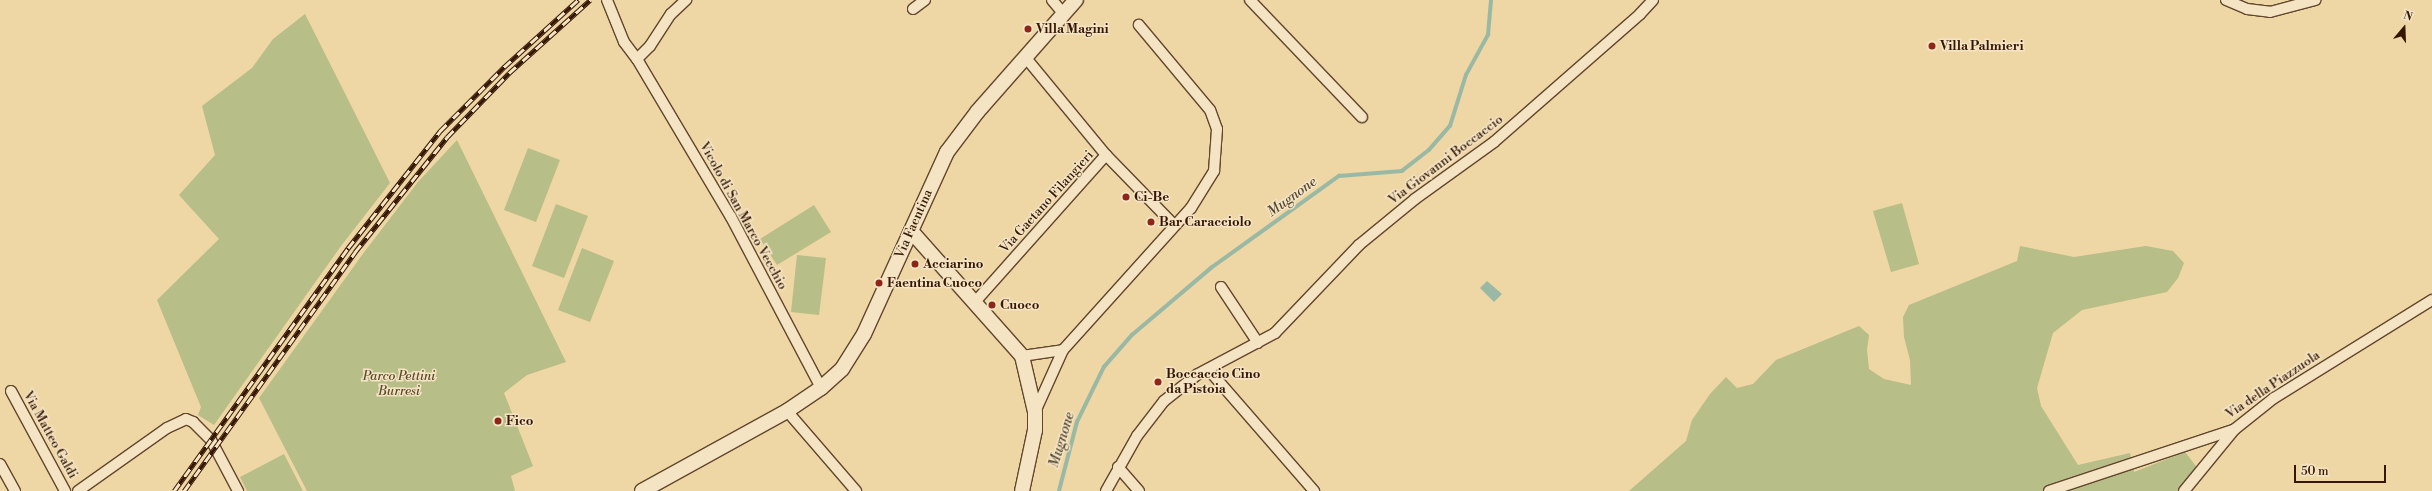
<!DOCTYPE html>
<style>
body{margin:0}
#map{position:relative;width:2432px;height:491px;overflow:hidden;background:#eed6a5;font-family:"Libre Bodoni",serif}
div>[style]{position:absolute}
.green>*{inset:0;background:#b7be87}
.water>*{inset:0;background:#9ab9a4}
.stream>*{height:3.5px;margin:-1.75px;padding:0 1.75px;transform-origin:1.75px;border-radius:1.75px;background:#9ab9a4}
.roads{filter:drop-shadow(1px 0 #62462c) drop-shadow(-1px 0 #62462c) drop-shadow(0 1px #62462c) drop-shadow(0 -1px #62462c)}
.street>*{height:10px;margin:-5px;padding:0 5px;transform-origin:5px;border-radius:5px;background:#f4e4c4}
.secondary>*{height:14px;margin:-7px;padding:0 7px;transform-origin:7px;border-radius:7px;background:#f4e4c4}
.rail>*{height:4.5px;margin-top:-2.25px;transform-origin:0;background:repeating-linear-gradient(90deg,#f4e4c4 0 9px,#341603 0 18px);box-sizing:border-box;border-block:1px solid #341603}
.dots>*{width:11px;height:11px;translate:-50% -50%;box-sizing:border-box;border:2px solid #f4e4c4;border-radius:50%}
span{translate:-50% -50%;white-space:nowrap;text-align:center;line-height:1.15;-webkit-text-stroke:3px #f4e4c4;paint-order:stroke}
.poi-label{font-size:13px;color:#341603;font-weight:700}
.left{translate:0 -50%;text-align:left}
.street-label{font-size:13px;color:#341603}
.park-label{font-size:13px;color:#5b482b;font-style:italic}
.water-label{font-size:14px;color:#534733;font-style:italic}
.north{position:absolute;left:2384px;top:8px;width:40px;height:40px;-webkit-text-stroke:3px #f4e4c4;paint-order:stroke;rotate:19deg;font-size:11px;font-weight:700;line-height:16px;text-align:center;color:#341603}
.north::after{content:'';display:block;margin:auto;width:14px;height:18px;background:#341603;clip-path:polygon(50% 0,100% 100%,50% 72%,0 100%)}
.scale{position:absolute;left:2294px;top:465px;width:92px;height:18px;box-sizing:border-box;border:2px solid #341603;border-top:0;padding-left:5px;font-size:12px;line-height:14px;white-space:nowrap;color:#341603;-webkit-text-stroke:3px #f4e4c4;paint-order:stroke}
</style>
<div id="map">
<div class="green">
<div style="clip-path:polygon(305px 14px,390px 183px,341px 246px,214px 425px,198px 415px,201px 407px,157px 300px,219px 239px,179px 195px,215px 155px,202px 106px,252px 68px,273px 39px)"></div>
<div style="clip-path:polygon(457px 140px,566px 362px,527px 375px,504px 393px,533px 466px,511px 476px,515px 491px,307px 491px,259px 398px,365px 251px,418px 182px)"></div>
<div style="clip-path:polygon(528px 148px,560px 160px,536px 222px,504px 210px)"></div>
<div style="clip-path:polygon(1902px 203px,1919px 264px,1891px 272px,1873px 211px)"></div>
<div style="clip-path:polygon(556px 204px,588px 216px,564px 278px,532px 266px)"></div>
<div style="clip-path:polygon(814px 205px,831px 232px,777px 265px,760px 239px)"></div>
<div style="clip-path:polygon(2020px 246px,2074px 257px,2146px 246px,2173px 251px,2184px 263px,2178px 278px,2167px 292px,2082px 310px,2053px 333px,2037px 388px,2041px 406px,2078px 465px,2130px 453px,2134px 472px,2185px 452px,2202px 474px,2185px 491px,1629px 491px,1686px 441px,1692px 420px,1710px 394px,1726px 377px,1737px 388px,1753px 384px,1776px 360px,1859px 326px,1869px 335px,1867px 350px,1869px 369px,1884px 379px,1911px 385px,1910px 360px,1904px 337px,1903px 317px,1909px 305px,2017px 261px)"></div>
<div style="clip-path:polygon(582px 248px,614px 261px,590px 322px,558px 310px)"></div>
<div style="clip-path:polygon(797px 255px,826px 258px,819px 315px,791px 312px)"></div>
<div style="clip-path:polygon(284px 454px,303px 491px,247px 491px,240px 477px)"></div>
</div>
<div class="water">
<div style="clip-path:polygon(1487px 281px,1502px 294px,1494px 302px,1480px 288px)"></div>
</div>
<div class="stream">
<div style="left:1059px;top:491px;width:71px;rotate:-75.4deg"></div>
<div style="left:1077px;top:422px;width:61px;rotate:-63.9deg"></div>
<div style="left:1104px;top:367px;width:43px;rotate:-48.8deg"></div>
<div style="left:1132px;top:335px;width:104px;rotate:-40.3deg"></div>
<div style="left:1211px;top:268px;width:158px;rotate:-35.7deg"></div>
<div style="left:1339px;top:176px;width:63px;rotate:-4.5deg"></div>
<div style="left:1402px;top:171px;width:34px;rotate:-38deg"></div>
<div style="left:1429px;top:150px;width:32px;rotate:-49deg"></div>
<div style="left:1450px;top:126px;width:53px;rotate:-72.6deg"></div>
<div style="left:1466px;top:75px;width:46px;rotate:-61.2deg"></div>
<div style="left:1488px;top:35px;width:35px;rotate:-85deg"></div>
</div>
<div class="roads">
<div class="street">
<div style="left:607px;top:0;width:45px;rotate:68deg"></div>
<div style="left:624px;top:42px;width:21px;rotate:53deg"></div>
<div style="left:637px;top:59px;width:184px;rotate:59.3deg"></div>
<div style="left:731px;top:217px;width:193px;rotate:62.2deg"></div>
<div style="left:1052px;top:0;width:17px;rotate:50deg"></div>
<div style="left:1250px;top:0;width:162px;rotate:46.3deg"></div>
<div style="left:2226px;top:0;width:23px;rotate:23deg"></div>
<div style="left:2247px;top:9px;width:23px;rotate:7deg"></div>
<div style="left:2270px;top:12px;width:47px;rotate:-14.9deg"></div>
<div style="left:913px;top:9px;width:15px;rotate:-37deg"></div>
<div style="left:1026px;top:58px;width:126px;rotate:50.5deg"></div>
<div style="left:1106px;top:155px;width:98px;rotate:45.8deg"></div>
<div style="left:637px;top:59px;width:18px;rotate:-45deg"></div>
<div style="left:650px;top:46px;width:38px;rotate:-57deg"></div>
<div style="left:671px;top:14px;width:21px;rotate:-43deg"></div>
<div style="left:1221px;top:287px;width:67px;rotate:56.5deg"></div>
<div style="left:975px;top:302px;width:197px;rotate:-48.3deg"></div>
<div style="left:1022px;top:356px;width:41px;rotate:-8.3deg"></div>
<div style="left:1208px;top:369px;width:162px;rotate:49deg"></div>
<div style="left:11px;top:391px;width:114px;rotate:61.6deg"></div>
<div style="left:787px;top:411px;width:106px;rotate:49.2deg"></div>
<div style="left:1035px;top:412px;width:68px;rotate:-65.7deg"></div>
<div style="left:1063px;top:350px;width:191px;rotate:-48deg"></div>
<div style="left:1191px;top:208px;width:44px;rotate:-58.1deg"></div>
<div style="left:1214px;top:171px;width:42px;rotate:-85.9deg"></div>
<div style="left:1217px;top:129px;width:20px;rotate:-110deg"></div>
<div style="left:1210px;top:110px;width:111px;rotate:-129.9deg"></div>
<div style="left:0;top:464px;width:31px;rotate:61deg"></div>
<div style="left:1118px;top:467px;width:32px;rotate:49deg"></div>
<div style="left:78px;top:491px;width:109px;rotate:-35.3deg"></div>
<div style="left:167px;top:428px;width:21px;rotate:-25deg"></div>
<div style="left:186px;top:419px;width:8px;rotate:23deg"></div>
<div style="left:193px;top:422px;width:25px;rotate:45deg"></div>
<div style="left:211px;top:440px;width:58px;rotate:62.1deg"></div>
<div style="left:1106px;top:491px;width:63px;rotate:-60.6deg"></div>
<div style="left:1137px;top:436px;width:44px;rotate:-52.4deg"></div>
<div style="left:1164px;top:401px;width:43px;rotate:-38.5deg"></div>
<div style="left:1198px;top:374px;width:87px;rotate:-28deg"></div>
<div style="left:1275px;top:333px;width:122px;rotate:-46.3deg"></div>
<div style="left:1359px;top:245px;width:72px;rotate:-39.4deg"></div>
<div style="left:1415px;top:199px;width:97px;rotate:-35.8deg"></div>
<div style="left:1494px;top:142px;width:194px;rotate:-41.2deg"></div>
<div style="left:1640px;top:14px;width:19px;rotate:-47deg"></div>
<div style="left:2049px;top:491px;width:196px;rotate:-18.4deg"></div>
<div style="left:2235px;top:429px;width:50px;rotate:-38.5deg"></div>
<div style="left:2274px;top:398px;width:186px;rotate:-31.8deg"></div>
<div style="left:2184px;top:491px;width:80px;rotate:-50.6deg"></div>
</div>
<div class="secondary">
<div style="left:911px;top:231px;width:167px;rotate:48.4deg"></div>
<div style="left:1022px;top:356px;width:57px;rotate:76.9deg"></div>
<div style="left:1035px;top:412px;width:18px;rotate:90deg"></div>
<div style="left:1035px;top:430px;width:62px;rotate:102deg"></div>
<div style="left:642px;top:491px;width:166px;rotate:-28.9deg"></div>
<div style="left:787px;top:411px;width:41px;rotate:-34.1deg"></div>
<div style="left:821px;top:388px;width:28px;rotate:-42deg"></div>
<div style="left:842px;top:369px;width:41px;rotate:-57.8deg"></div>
<div style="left:864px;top:334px;width:200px;rotate:-65.5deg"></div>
<div style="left:947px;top:152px;width:51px;rotate:-52.9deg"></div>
<div style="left:978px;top:111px;width:148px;rotate:-48.6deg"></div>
</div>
</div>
<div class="rail">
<div style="left:174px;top:491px;width:299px;rotate:-54.4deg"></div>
<div style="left:348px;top:248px;width:149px;rotate:-51.8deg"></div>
<div style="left:440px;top:131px;width:91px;rotate:-45deg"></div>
<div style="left:504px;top:67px;width:100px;rotate:-42.2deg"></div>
<div style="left:184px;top:491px;width:294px;rotate:-54.4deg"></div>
<div style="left:355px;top:252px;width:147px;rotate:-51.3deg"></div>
<div style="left:447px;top:137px;width:89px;rotate:-45.9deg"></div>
<div style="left:509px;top:73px;width:109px;rotate:-42deg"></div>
</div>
<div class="dots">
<div style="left:1028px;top:29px;background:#8f2418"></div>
<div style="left:1932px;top:46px;background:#8f2418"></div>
<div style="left:1126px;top:197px;background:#8f2418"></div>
<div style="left:1151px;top:222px;background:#8f2418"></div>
<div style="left:915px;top:264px;background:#8f2418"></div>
<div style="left:879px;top:283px;background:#8f2418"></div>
<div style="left:992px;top:305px;background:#8f2418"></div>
<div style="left:1158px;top:382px;background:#8f2418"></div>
<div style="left:498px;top:421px;background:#8f2418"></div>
</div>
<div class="poi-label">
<span class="left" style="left:1036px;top:29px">Villa Magini</span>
<span class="left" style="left:1940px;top:46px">Villa Palmieri</span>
<span class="left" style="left:1134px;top:197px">Ci-Be</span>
<span class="left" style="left:1159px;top:222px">Bar Caracciolo</span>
<span class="left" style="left:923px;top:264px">Acciarino</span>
<span class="left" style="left:887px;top:283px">Faentina Cuoco</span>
<span class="left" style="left:1000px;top:305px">Cuoco</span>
<span class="left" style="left:1166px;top:382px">Boccaccio Cino<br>da Pistoia</span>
<span class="left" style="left:506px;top:421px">Fico</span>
</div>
<div class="street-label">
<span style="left:1446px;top:160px;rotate:-37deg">Via Giovanni Boccaccio</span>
<span style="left:1047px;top:202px;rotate:-48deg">Via Gaetano Filangieri</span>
<span style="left:743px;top:216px;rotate:61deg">Vicolo di San Marco Vecchio</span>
<span style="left:914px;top:224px;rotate:-66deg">Via Faentina</span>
<span style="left:2273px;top:385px;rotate:-34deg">Via della Piazzuola</span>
<span style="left:50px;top:435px;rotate:61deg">Via Matteo Galdi</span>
</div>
<div class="park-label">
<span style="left:399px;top:384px">Parco Pettini<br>Burresi</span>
</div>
<div class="water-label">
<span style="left:1292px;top:197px;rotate:-36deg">Mugnone</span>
<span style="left:1062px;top:440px;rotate:-73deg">Mugnone</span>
</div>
<div class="north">N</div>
<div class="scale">50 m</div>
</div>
